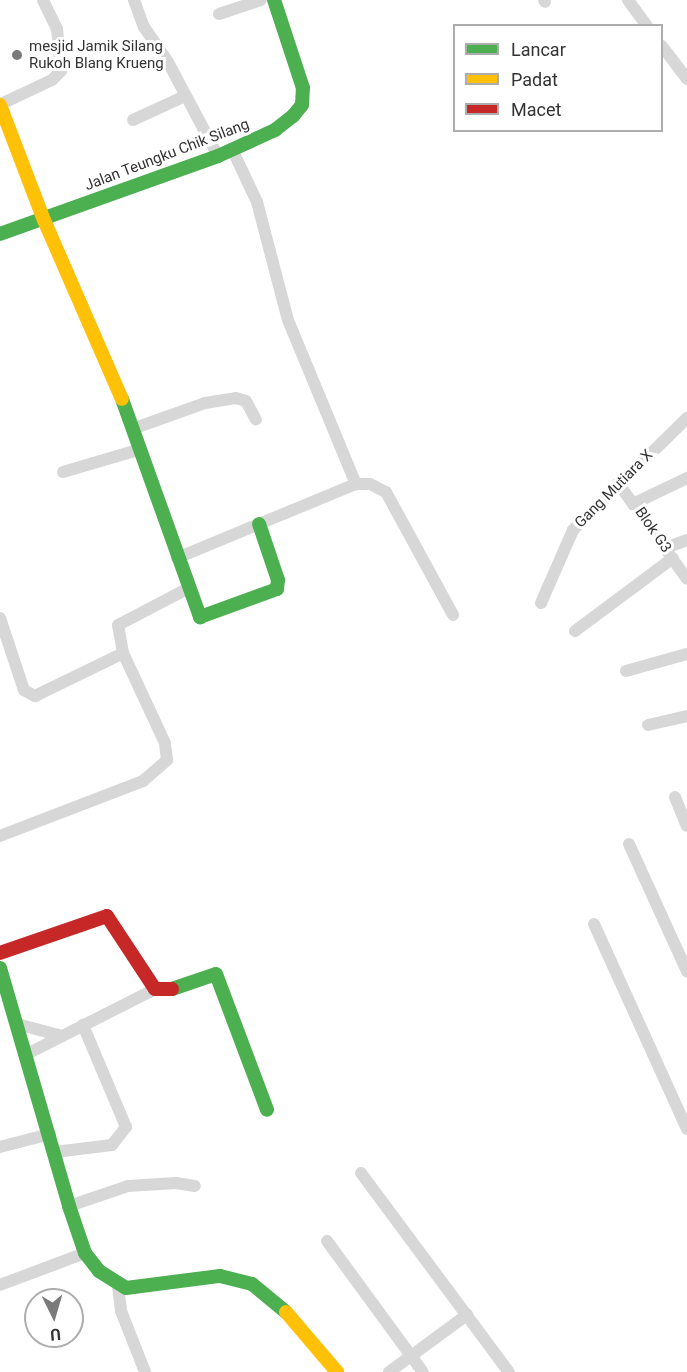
<!DOCTYPE html>
<style>
body{margin:0}
#map{position:relative;width:687px;height:1372px;overflow:hidden;background:#fff;font-family:Roboto,sans-serif}
div>[style]{position:absolute}
.street>*{height:12px;margin:-6px;padding:0 6px;transform-origin:6px;border-radius:6px;background:#d7d7d7}
.fast>*{height:14px;margin:-7px;padding:0 7px;transform-origin:7px;border-radius:7px;background:#4caf50}
.slow>*{height:14px;margin:-7px;padding:0 7px;transform-origin:7px;border-radius:7px;background:#ffc107}
.jam>*{height:14px;margin:-7px;padding:0 7px;transform-origin:7px;border-radius:7px;background:#c62828}
.dots>*{width:16px;height:16px;translate:-50% -50%;box-sizing:border-box;border:3px solid #fff;border-radius:50%}
span{translate:-50% -50%;white-space:nowrap;text-align:center;line-height:1.15;-webkit-text-stroke:6px #fff;paint-order:stroke}
.poi-label{font-size:15px;color:#333}
.left{translate:0 -50%;text-align:left}
.street-label{font-size:15px;color:#333}
.legend{position:absolute;left:453px;top:24px;width:210px;height:108px;box-sizing:border-box;background:#fff;border:2px solid #adadad;margin:0;padding:8px 10px;list-style:none;font-size:18px;color:#333}
.legend li{display:flex;align-items:center;gap:12px;height:30px}
.legend b{width:30px;border:2px solid #adadad}
.north{position:absolute;left:24px;top:1288px;width:60px;height:60px;box-sizing:border-box;background:#fff;border:2px solid #adadad;border-radius:50%;rotate:175deg;font-size:16px;font-weight:700;line-height:24px;text-align:center;color:#333}
.north::after{content:'';display:block;margin:auto;width:21px;height:27px;background:#7a7a7a;clip-path:polygon(50% 0,100% 100%,50% 72%,0 100%)}
</style>
<div id="map">
<div class="street">
<div style="left:134px;top:0;width:29px;rotate:70deg"></div>
<div style="left:144px;top:27px;width:42px;rotate:55.6deg"></div>
<div style="left:168px;top:62px;width:106px;rotate:62deg"></div>
<div style="left:544px;top:0;width:2px;rotate:63deg"></div>
<div style="left:628px;top:0;width:32px;rotate:54deg"></div>
<div style="left:219px;top:14px;width:44px;rotate:-18.4deg"></div>
<div style="left:662px;top:46px;width:41px;rotate:52.9deg"></div>
<div style="left:1px;top:104px;width:56px;rotate:-25.2deg"></div>
<div style="left:52px;top:80px;width:13px;rotate:-45deg"></div>
<div style="left:61px;top:71px;width:42px;rotate:-95.4deg"></div>
<div style="left:57px;top:29px;width:32px;rotate:-116deg"></div>
<div style="left:133px;top:120px;width:57px;rotate:-24.8deg"></div>
<div style="left:232px;top:149px;width:59px;rotate:64.7deg"></div>
<div style="left:257px;top:202px;width:122px;rotate:75.3deg"></div>
<div style="left:288px;top:320px;width:178px;rotate:67.5deg"></div>
<div style="left:135px;top:428px;width:74px;rotate:-19.7deg"></div>
<div style="left:205px;top:403px;width:31px;rotate:-9deg"></div>
<div style="left:236px;top:398px;width:10px;rotate:17deg"></div>
<div style="left:246px;top:401px;width:21px;rotate:62deg"></div>
<div style="left:63px;top:472px;width:81px;rotate:-16.4deg"></div>
<div style="left:618px;top:483px;width:118px;rotate:54.3deg"></div>
<div style="left:635px;top:503px;width:58px;rotate:-25.7deg"></div>
<div style="left:665px;top:548px;width:23px;rotate:-20deg"></div>
<div style="left:177px;top:558px;width:194px;rotate:-22.5deg"></div>
<div style="left:356px;top:484px;width:14px"></div>
<div style="left:370px;top:484px;width:18px;rotate:27deg"></div>
<div style="left:386px;top:492px;width:140px;rotate:61.4deg"></div>
<div style="left:541px;top:603px;width:80px;rotate:-66.3deg"></div>
<div style="left:573px;top:530px;width:160px;rotate:-44.5deg"></div>
<div style="left:0;top:618px;width:76px;rotate:71.6deg"></div>
<div style="left:24px;top:690px;width:13px;rotate:29deg"></div>
<div style="left:35px;top:696px;width:98px;rotate:-26deg"></div>
<div style="left:575px;top:631px;width:122px;rotate:-36.7deg"></div>
<div style="left:626px;top:671px;width:63px;rotate:-15.6deg"></div>
<div style="left:648px;top:725px;width:40px;rotate:-13deg"></div>
<div style="left:675px;top:797px;width:31px;rotate:68deg"></div>
<div style="left:0;top:836px;width:153px;rotate:-21deg"></div>
<div style="left:143px;top:781px;width:32px;rotate:-41deg"></div>
<div style="left:167px;top:760px;width:17px;rotate:-97deg"></div>
<div style="left:165px;top:743px;width:99px;rotate:-115deg"></div>
<div style="left:123px;top:653px;width:28px;rotate:-100deg"></div>
<div style="left:118px;top:625px;width:78px;rotate:-27.6deg"></div>
<div style="left:629px;top:844px;width:140px;rotate:65.5deg"></div>
<div style="left:594px;top:924px;width:225px;rotate:65.6deg"></div>
<div style="left:17px;top:1024px;width:47px;rotate:14.9deg"></div>
<div style="left:27px;top:1054px;width:144px;rotate:-26.9deg"></div>
<div style="left:0;top:1147px;width:52px;rotate:-14.6deg"></div>
<div style="left:55px;top:1152px;width:57px;rotate:-7deg"></div>
<div style="left:112px;top:1145px;width:23px;rotate:-52deg"></div>
<div style="left:126px;top:1127px;width:111px;rotate:-112.9deg"></div>
<div style="left:361px;top:1173px;width:248px;rotate:53.4deg"></div>
<div style="left:69px;top:1206px;width:62px;rotate:-18.7deg"></div>
<div style="left:128px;top:1186px;width:48px;rotate:-3.6deg"></div>
<div style="left:176px;top:1183px;width:19px;rotate:9deg"></div>
<div style="left:327px;top:1241px;width:162px;rotate:53.8deg"></div>
<div style="left:0;top:1285px;width:91px;rotate:-20.6deg"></div>
<div style="left:118px;top:1286px;width:25px;rotate:83deg"></div>
<div style="left:121px;top:1311px;width:66px;rotate:68.5deg"></div>
<div style="left:389px;top:1372px;width:97px;rotate:-36.2deg"></div>
</div>
<div class="fast">
<div style="left:0;top:234px;width:232px;rotate:-19.7deg"></div>
<div style="left:218px;top:156px;width:63px;rotate:-24.5deg"></div>
<div style="left:275px;top:130px;width:23px;rotate:-38deg"></div>
<div style="left:293px;top:116px;width:14px;rotate:-51deg"></div>
<div style="left:302px;top:105px;width:17px;rotate:-87deg"></div>
<div style="left:303px;top:88px;width:93px;rotate:-108.2deg"></div>
<div style="left:122px;top:399px;width:232px;rotate:70.3deg"></div>
<div style="left:200px;top:617px;width:82px;rotate:-20deg"></div>
<div style="left:277px;top:589px;width:9px;rotate:-84deg"></div>
<div style="left:278px;top:580px;width:59px;rotate:-108.7deg"></div>
<div style="left:0;top:968px;width:248px;rotate:73.8deg"></div>
<div style="left:69px;top:1206px;width:50px;rotate:71.2deg"></div>
<div style="left:85px;top:1253px;width:23px;rotate:52deg"></div>
<div style="left:99px;top:1271px;width:32px;rotate:32deg"></div>
<div style="left:126px;top:1288px;width:95px;rotate:-7.3deg"></div>
<div style="left:220px;top:1276px;width:33px;rotate:14deg"></div>
<div style="left:252px;top:1284px;width:44px;rotate:39.5deg"></div>
<div style="left:172px;top:989px;width:46px;rotate:-18.8deg"></div>
<div style="left:216px;top:974px;width:145px;rotate:69.4deg"></div>
</div>
<div class="slow">
<div style="left:0;top:105px;width:123px;rotate:69.1deg"></div>
<div style="left:44px;top:220px;width:195px;rotate:66.5deg"></div>
<div style="left:286px;top:1312px;width:79px;rotate:49.6deg"></div>
</div>
<div class="jam">
<div style="left:0;top:953px;width:113px;rotate:-19.1deg"></div>
<div style="left:107px;top:916px;width:87px;rotate:56.7deg"></div>
<div style="left:155px;top:989px;width:17px"></div>
</div>
<div class="dots">
<div style="left:17px;top:55px;background:#7a7a7a"></div>
</div>
<div class="poi-label">
<span class="left" style="left:29px;top:55px">mesjid Jamik Silang<br>Rukoh Blang Krueng</span>
</div>
<div class="street-label">
<span style="left:167px;top:155px;rotate:-21deg">Jalan Teungku Chik Silang</span>
<span style="left:614px;top:489px;rotate:-45deg">Gang Mutiara X</span>
<span style="left:653px;top:530px;rotate:55deg">Blok G3</span>
</div>
<ul class="legend">
<li><b style="height:8px;background:#4caf50"></b>Lancar</li>
<li><b style="height:8px;background:#ffc107"></b>Padat</li>
<li><b style="height:8px;background:#c62828"></b>Macet</li>
</ul>
<div class="north">U</div>
</div>
